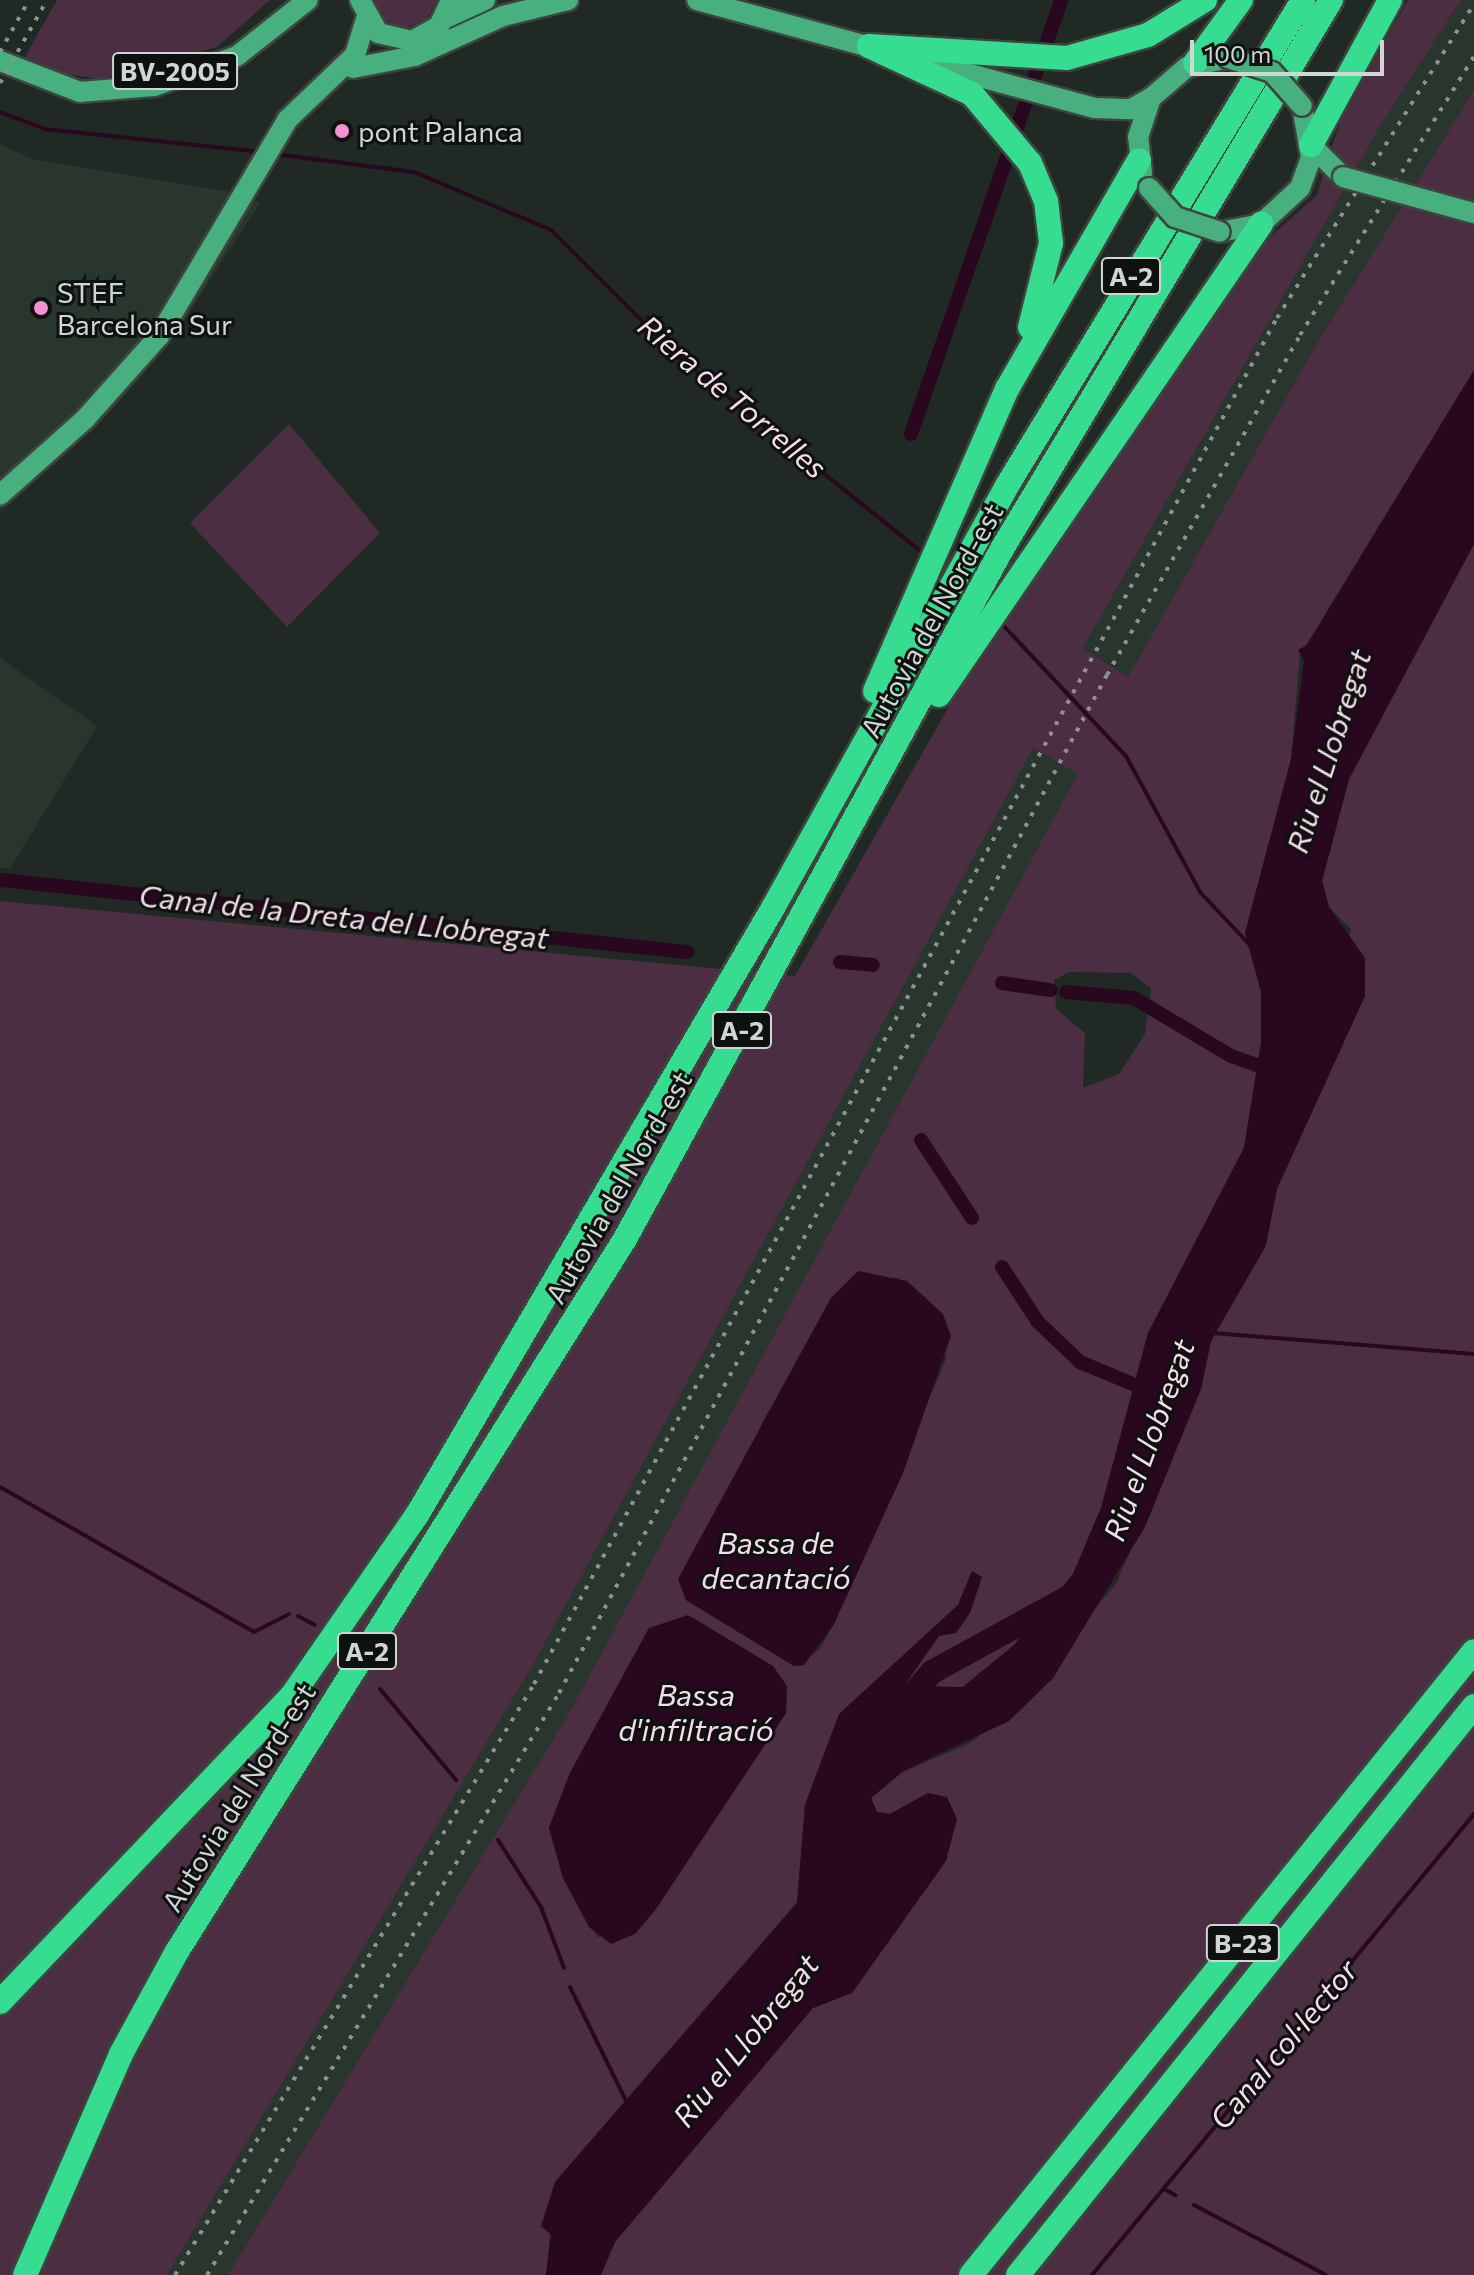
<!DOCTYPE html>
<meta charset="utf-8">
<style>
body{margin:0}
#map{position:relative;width:1474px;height:2275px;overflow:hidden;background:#212924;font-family:Commissioner,sans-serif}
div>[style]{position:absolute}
.built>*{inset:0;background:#29362e}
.green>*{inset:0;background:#4b2e41}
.water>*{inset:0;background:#28071f}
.stream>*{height:4px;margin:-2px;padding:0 2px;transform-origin:2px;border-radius:2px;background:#28071f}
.canal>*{height:14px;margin:-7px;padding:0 7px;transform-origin:7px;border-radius:7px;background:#28071f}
.river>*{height:24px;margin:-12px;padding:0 12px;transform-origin:12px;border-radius:12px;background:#28071f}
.roads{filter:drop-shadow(2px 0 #3e4540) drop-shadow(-2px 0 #3e4540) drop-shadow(0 2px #3e4540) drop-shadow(0 -2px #3e4540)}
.primary>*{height:20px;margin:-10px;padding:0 10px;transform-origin:10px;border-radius:10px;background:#48af7f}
.highway>*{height:24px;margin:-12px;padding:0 12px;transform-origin:12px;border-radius:12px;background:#36dd90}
.rail>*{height:4px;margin-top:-2px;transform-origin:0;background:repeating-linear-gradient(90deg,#8c938f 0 4px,transparent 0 12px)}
.bridges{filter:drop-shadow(2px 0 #3e4540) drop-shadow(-2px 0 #3e4540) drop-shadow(0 2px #3e4540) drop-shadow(0 -2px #3e4540)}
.primary-bridge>*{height:20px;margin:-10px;padding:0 10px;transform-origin:10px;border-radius:10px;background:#48af7f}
.dots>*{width:22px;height:22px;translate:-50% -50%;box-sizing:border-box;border:4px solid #0d110f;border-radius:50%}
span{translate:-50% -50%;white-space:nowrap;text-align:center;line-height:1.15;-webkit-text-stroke:6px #0d110f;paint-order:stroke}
.shield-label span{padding:2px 6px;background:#0d110f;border:2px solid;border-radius:6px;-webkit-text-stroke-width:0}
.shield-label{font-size:26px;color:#d1d6d3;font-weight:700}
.poi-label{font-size:28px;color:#d1d6d3}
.left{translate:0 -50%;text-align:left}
.street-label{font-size:28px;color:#d1d6d3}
.water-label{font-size:30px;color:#f7dbec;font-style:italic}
.scale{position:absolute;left:1190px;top:40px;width:194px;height:36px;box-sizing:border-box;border:4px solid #d1d6d3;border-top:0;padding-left:10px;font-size:24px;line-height:28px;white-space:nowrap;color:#d1d6d3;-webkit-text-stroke:6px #0d110f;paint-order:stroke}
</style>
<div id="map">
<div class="built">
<div style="clip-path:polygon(1461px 0,1474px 0,1474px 90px,1317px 343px,1128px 677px,1083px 648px,1382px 123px)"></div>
<div style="clip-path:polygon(0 144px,32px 159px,229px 192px,260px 203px,168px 345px,101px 422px,0 512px)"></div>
<div style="clip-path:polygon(0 658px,97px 726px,10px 869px,0 867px)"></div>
<div style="clip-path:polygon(1032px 748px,1079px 774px,569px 1713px,228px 2275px,167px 2275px,533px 1665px)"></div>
</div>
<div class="green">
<div style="clip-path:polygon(57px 0,270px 0,217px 47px,102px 79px,51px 72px,24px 58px)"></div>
<div style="clip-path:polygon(370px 0,438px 0,426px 20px,405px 28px,382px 20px)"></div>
<div style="clip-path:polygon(evenodd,1408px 0,1461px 0,1382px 123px,1083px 648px,1128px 677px,1317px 343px,1474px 90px,1474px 370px,1300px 655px,1291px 759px,1245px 933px,1261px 992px,1261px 1043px,1244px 1148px,1148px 1333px,1101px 1508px,1073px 1574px,1014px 1645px,962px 1687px,903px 1686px,939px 1636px,956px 1632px,972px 1571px,958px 1605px,839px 1714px,805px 1805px,797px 1902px,555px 2182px,546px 2275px,228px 2275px,569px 1713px,1078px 774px,1033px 748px,533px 1665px,167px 2275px,0 2275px,0 901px,795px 976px,979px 654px,1254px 252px,1317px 195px,1340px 122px,1408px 0,1131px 973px,1151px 988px,1145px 1034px,1119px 1074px,1083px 1088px,1085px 1033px,1056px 1009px,1054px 980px,1069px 972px,1131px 973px,1408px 0,896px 1277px,943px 1314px,946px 1359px,834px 1624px,819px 1650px,794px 1666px,686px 1600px,760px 1427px,831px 1298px,896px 1277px,1408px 0,649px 1628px,786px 1713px,635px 1934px,597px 1937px,563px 1878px,549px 1828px,570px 1773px,649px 1628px)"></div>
<div style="clip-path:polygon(289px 424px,380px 533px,287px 627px,190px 523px)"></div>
<div style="clip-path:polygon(1474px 544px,1474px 2275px,601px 2275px,615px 2242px,813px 2008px,852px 1993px,928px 1793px,890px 1814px,877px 1812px,871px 1798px,903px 1772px,970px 1743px,1053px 1679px,1084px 1621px,1116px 1584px,1201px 1389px,1211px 1341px,1266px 1246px,1263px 1234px,1351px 929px,1329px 907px,1322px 881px,1349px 779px)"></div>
</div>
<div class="water">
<div style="clip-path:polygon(1474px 370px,1474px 544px,1349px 779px,1322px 881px,1329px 907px,1365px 958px,1365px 996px,1277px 1189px,1266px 1245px,1211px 1341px,1201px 1389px,1145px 1527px,1053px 1678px,1009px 1721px,903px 1771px,871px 1798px,877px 1812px,890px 1814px,928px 1793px,947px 1797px,957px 1819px,946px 1861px,852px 1993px,813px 2008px,615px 2242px,601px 2275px,546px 2275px,551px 2235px,541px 2226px,555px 2182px,797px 1903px,805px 1805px,839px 1714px,958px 1605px,972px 1571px,982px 1577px,970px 1613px,956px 1633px,939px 1636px,904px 1686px,963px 1687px,1014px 1645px,1073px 1574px,1101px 1508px,1148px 1333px,1244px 1148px,1261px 1043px,1261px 992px,1245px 933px,1291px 759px,1304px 661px,1298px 650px,1307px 645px)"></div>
<div style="clip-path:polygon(858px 1271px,907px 1281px,943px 1314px,951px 1336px,903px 1473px,834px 1624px,804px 1665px,794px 1666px,686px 1600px,678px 1579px,831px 1298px)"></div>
<div style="clip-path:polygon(688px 1615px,773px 1666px,787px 1686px,786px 1713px,656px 1909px,635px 1934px,611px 1944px,589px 1927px,563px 1878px,549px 1828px,570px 1773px,649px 1628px)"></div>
</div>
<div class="stream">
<div style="left:0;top:112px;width:48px;rotate:20.7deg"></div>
<div style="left:45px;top:129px;width:217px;rotate:6.1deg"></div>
<div style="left:274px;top:154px;width:141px;rotate:7.3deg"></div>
<div style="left:414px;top:172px;width:149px;rotate:22.9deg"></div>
<div style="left:551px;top:230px;width:178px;rotate:45deg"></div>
<div style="left:677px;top:356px;width:318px;rotate:38.7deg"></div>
<div style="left:1000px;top:622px;width:184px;rotate:46.8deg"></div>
<div style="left:1126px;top:756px;width:155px;rotate:61.4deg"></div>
<div style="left:1200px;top:892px;width:73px;rotate:46.7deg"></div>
<div style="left:1213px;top:1333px;width:262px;rotate:4.6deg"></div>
<div style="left:0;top:1487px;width:292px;rotate:29.7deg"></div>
<div style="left:254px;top:1632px;width:39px;rotate:-27deg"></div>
<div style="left:298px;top:1616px;width:19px;rotate:28deg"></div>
<div style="left:380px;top:1689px;width:119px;rotate:50.1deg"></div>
<div style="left:498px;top:1840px;width:80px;rotate:57.3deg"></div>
<div style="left:541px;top:1907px;width:65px;rotate:69.3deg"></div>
<div style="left:570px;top:1987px;width:134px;rotate:63.8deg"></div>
<div style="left:1164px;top:2189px;width:13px;rotate:29deg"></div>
<div style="left:1194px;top:2205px;width:149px;rotate:27.9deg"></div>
<div style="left:1092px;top:2275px;width:599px;rotate:-50.35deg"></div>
</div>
<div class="canal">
<div style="left:911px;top:434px;width:459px;rotate:-70.9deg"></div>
<div style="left:0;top:880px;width:691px;rotate:5.98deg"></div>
<div style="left:840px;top:962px;width:33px;rotate:5deg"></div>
<div style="left:1002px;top:983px;width:49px;rotate:8.3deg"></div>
<div style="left:1066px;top:992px;width:68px;rotate:5deg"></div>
<div style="left:1134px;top:998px;width:113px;rotate:30.9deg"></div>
<div style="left:1231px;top:1056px;width:46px;rotate:19.2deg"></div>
<div style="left:921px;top:1140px;width:93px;rotate:56.8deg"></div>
<div style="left:1002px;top:1267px;width:66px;rotate:56.8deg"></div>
<div style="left:1038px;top:1322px;width:58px;rotate:43.6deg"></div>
<div style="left:1080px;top:1362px;width:80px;rotate:22.7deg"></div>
</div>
<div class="river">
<div style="left:897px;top:1712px;width:53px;rotate:-48.8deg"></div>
<div style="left:932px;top:1672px;width:154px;rotate:-28.7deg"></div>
</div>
<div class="roads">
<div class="primary">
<div style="left:360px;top:0;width:38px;rotate:61deg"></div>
<div style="left:378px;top:33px;width:35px;rotate:13deg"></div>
<div style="left:412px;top:41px;width:31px;rotate:-29deg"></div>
<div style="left:439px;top:26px;width:29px;rotate:-65deg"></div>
<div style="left:697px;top:0;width:412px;rotate:15.2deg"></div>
<div style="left:1095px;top:108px;width:36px;rotate:2deg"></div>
<div style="left:1131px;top:109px;width:23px;rotate:-29deg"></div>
<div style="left:446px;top:18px;width:43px;rotate:-24.8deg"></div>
<div style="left:0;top:61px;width:86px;rotate:21.2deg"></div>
<div style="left:80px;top:92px;width:74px;rotate:-4.6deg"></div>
<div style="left:154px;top:86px;width:88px;rotate:-19.9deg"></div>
<div style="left:237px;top:56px;width:90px;rotate:-38.3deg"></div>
<div style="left:353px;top:68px;width:63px;rotate:-11deg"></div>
<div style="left:415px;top:56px;width:97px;rotate:-24.4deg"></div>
<div style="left:503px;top:16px;width:67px;rotate:-13.8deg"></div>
<div style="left:1311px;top:145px;width:45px;rotate:45deg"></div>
<div style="left:1142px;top:173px;width:36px;rotate:-96deg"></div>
<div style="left:1138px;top:137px;width:41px;rotate:-71.6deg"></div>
<div style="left:1151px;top:98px;width:48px;rotate:-40.7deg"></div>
<div style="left:1187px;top:67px;width:42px;rotate:-12.4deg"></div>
<div style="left:1220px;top:232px;width:42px;rotate:-11deg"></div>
<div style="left:1261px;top:224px;width:53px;rotate:-42.7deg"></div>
<div style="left:1300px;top:188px;width:33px;rotate:-70deg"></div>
<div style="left:1311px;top:157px;width:52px;rotate:-100deg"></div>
<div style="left:0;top:495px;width:115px;rotate:-41.8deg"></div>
<div style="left:86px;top:418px;width:110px;rotate:-48.3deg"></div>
<div style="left:159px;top:336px;width:251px;rotate:-59.3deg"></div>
<div style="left:287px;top:120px;width:94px;rotate:-43.7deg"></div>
<div style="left:355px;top:55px;width:37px;rotate:-73deg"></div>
</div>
<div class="highway">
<div style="left:869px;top:46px;width:114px;rotate:25deg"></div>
<div style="left:972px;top:94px;width:90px;rotate:50deg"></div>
<div style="left:1030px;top:163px;width:41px;rotate:67.2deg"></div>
<div style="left:1046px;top:201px;width:42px;rotate:83.2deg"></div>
<div style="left:1051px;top:243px;width:87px;rotate:104deg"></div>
<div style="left:869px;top:46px;width:198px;rotate:3.5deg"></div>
<div style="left:1067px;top:58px;width:84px;rotate:-15.9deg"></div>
<div style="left:1148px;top:35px;width:67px;rotate:-31.6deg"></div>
<div style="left:1195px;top:63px;width:78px;rotate:-53.9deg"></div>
<div style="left:1311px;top:145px;width:165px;rotate:-61.4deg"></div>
<div style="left:875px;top:691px;width:330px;rotate:-66.4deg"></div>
<div style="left:1007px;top:389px;width:264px;rotate:-60deg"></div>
<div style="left:939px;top:695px;width:571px;rotate:-55.64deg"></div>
<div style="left:0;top:2002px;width:425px;rotate:-46.4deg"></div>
<div style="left:293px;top:1694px;width:218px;rotate:-55.3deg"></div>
<div style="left:417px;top:1515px;width:704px;rotate:-59.61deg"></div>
<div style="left:773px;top:908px;width:485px;rotate:-61deg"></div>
<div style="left:1008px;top:484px;width:567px;rotate:-58.64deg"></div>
<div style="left:25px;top:2275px;width:241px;rotate:-66.5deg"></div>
<div style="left:121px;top:2054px;width:115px;rotate:-61.4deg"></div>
<div style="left:176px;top:1953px;width:843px;rotate:-57.84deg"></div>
<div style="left:625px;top:1239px;width:786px;rotate:-61.35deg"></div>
<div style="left:1002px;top:549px;width:640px;rotate:-59.07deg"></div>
<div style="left:971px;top:2275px;width:801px;rotate:-51.13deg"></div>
<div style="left:1018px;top:2275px;width:729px;rotate:-51.29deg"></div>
</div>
</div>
<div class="rail">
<div style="left:0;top:52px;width:60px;rotate:-60.9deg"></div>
<div style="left:0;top:83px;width:95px;rotate:-60.5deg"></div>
<div style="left:175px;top:2275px;width:691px;rotate:-58.72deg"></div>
<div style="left:534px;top:1684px;width:1555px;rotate:-61.46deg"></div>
<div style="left:1277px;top:318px;width:371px;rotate:-57.9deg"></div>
<div style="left:207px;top:2275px;width:680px;rotate:-58.83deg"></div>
<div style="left:559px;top:1693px;width:1156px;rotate:-61.71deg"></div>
<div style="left:1107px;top:675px;width:391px;rotate:-60.4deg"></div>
<div style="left:1300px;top:335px;width:328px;rotate:-58deg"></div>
</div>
<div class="bridges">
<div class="primary-bridge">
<div style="left:1228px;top:58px;width:46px;rotate:17.7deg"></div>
<div style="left:1272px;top:72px;width:45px;rotate:48.6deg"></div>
<div style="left:1343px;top:177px;width:136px;rotate:15.4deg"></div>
<div style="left:1149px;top:188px;width:39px;rotate:48deg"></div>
<div style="left:1175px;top:217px;width:47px;rotate:18.4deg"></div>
</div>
</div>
<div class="dots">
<div style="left:342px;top:131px;background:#f491d3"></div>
<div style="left:41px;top:308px;background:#f491d3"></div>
</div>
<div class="shield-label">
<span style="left:175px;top:71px">BV-2005</span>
<span style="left:1131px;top:276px">A-2</span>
<span style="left:742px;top:1030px">A-2</span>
<span style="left:367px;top:1651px">A-2</span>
<span style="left:1243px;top:1943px">B-23</span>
</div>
<div class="poi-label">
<span class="left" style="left:358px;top:131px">pont Palanca</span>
<span class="left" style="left:57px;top:308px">STEF<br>Barcelona Sur</span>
</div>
<div class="street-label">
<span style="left:931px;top:620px;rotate:-61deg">Autovia del Nord-est</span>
<span style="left:618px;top:1187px;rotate:-60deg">Autovia del Nord-est</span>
<span style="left:238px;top:1797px;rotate:-58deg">Autovia del Nord-est</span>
</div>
<div class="water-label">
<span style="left:733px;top:396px;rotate:40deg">Riera de Torrelles</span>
<span style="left:1328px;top:751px;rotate:-72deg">Riu el Llobregat</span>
<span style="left:344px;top:916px;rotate:6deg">Canal de la Dreta del Llobregat</span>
<span style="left:1148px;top:1440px;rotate:-70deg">Riu el Llobregat</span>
<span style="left:776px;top:1559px">Bassa de<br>decantació</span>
<span style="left:696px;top:1711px">Bassa<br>d'infiltració</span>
<span style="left:745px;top:2040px;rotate:-51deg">Riu el Llobregat</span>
<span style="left:1283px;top:2044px;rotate:-50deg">Canal col·lector</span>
</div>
<div class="scale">100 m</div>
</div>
